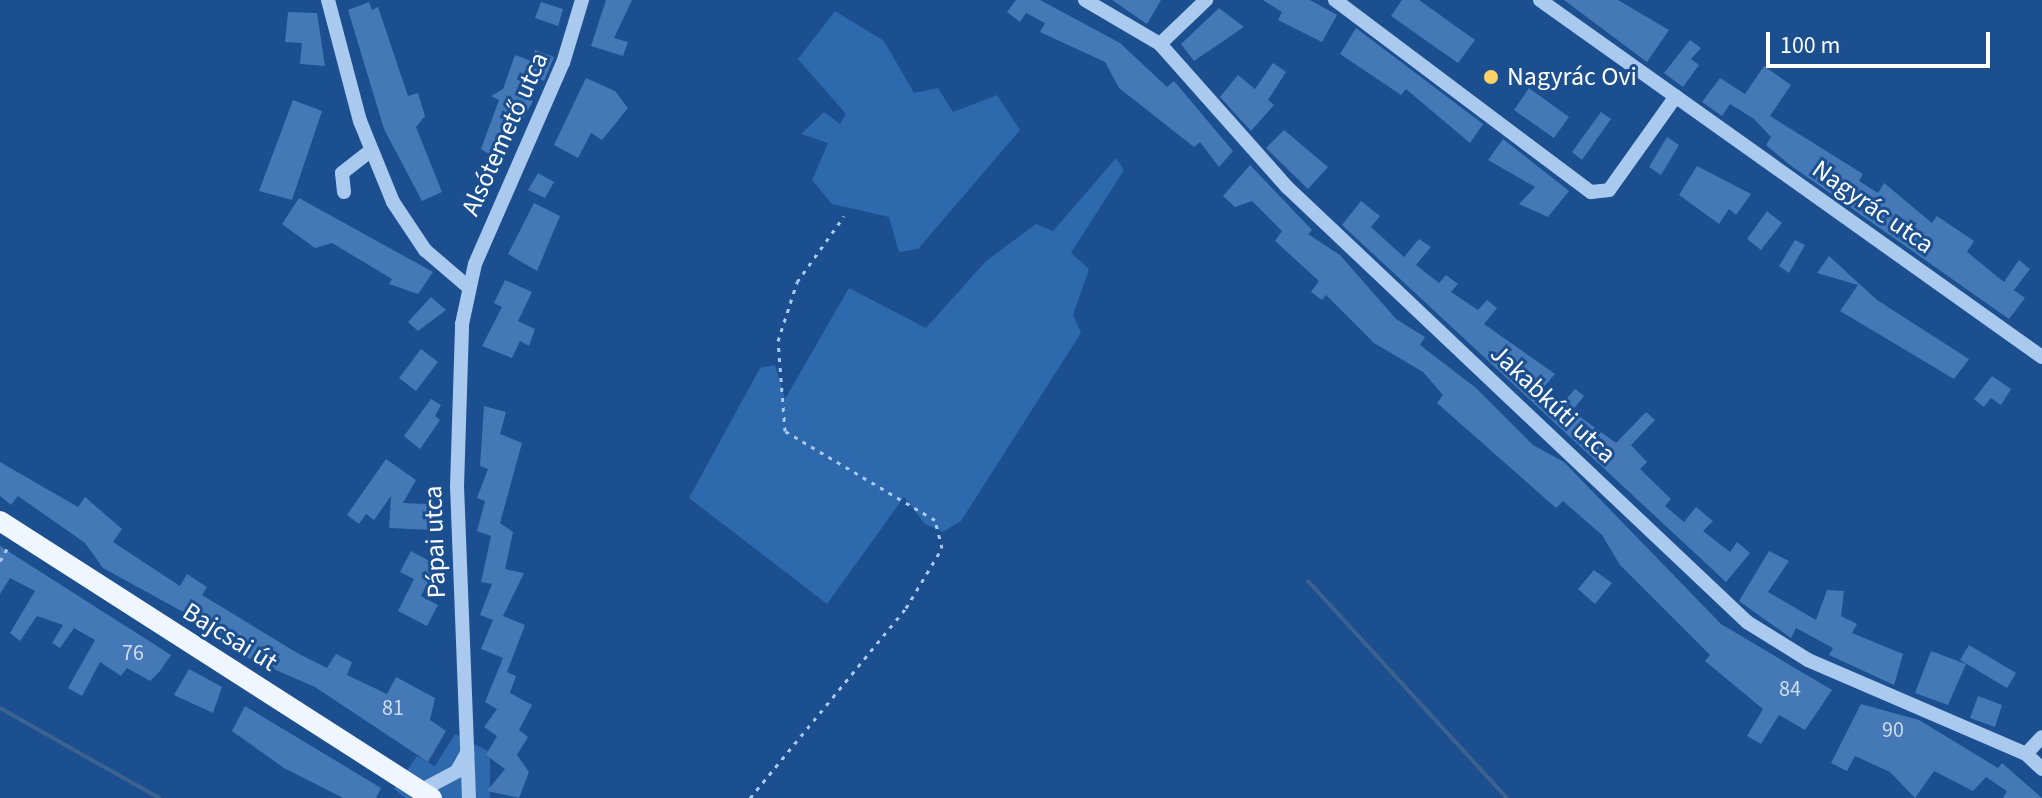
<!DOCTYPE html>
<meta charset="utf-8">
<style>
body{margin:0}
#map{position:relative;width:2042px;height:798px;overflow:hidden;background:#1b4f8f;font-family:"Source Sans 3",sans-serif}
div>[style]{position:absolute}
.green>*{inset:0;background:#2e69ad}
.stream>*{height:4px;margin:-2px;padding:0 2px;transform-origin:2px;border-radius:2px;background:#3c6290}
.building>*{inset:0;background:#4478b7}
.path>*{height:3px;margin-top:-1.5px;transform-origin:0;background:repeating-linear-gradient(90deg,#a9c9ee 0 4px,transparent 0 10px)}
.minor>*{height:14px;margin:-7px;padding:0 7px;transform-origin:7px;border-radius:7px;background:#a9c9ee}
.major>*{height:20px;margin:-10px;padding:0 10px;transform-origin:10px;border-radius:10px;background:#f0f6ff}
.dots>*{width:22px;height:22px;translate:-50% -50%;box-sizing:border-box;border:4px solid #1b4f8f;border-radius:50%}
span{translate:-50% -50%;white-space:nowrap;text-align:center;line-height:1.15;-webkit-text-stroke:6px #1b4f8f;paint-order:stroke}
.number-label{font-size:22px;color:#d0dded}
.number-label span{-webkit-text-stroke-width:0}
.poi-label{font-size:26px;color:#fff}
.left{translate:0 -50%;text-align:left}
.street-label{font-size:26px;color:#fff}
.scale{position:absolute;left:1766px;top:32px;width:224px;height:36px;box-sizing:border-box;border:4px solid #fff;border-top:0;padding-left:10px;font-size:24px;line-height:28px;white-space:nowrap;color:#fff;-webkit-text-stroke:6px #1b4f8f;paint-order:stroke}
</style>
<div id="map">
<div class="green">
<div style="clip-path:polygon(835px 11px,884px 41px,914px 93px,938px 88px,953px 112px,997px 95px,1020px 130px,918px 249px,899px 252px,889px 217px,832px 204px,812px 180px,828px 143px,801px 134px,824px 112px,840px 124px,846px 114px,798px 59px)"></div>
<div style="clip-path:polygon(1116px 158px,1124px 170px,1071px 253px,1089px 269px,1073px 315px,1081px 333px,961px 521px,943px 532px,925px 524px,904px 497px,827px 604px,689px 498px,760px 368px,775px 365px,785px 399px,849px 288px,926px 328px,986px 261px,1036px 224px,1053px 231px)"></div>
<div style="clip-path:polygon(455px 734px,490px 752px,490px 798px,405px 798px,394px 789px,417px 756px,435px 766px)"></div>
</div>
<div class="stream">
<div style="left:1308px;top:581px;width:294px;rotate:47.5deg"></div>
<div style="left:0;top:708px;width:183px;rotate:29.5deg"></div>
</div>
<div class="building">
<div style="clip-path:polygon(606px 0,632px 0,614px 38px,628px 42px,623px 56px,591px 46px)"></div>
<div style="clip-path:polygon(1016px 0,1040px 0,1120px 43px,1167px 87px,1174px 81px,1233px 151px,1219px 167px,1200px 142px,1194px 147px,1119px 88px,1105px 62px,1040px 32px,1045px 23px,1026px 13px,1020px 22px,1007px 12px)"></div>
<div style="clip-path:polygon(1112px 0,1161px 0,1147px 24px)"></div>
<div style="clip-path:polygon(1263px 0,1310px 0,1337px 15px,1322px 42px,1278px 20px,1282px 12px)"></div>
<div style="clip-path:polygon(1402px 0,1419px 0,1475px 40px,1458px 63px,1391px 16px)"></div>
<div style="clip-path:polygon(1564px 0,1618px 0,1669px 30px,1647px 62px)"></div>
<div style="clip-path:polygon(369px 2px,372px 10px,378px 7px,408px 96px,418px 93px,425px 116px,416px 127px,442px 192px,422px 201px,384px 129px,348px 10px)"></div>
<div style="clip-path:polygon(541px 2px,563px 9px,558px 26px,535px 18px)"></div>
<div style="clip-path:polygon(1219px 8px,1244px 27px,1194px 61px,1181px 44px)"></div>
<div style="clip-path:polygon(288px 12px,317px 13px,325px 66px,300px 64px,302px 43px,285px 42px)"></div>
<div style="clip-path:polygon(1356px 28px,1483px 124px,1470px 143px,1406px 89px,1401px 95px,1340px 54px)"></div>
<div style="clip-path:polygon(1690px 40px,1701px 48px,1691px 59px,1699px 65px,1683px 87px,1664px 73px)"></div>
<div style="clip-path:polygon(535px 50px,554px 57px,544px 81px,534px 77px,523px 98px,533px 101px,500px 161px,481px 149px,499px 100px,491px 96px,503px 89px,515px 55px,531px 61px)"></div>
<div style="clip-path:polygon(1273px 63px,1286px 72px,1268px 100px,1274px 105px,1251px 131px,1220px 97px,1238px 75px,1255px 89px)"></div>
<div style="clip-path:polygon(1764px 66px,1791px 85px,1770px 116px,1863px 174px,1859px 181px,1878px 193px,1884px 183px,1932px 223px,1937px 216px,1974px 241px,1967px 252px,2004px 282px,2019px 260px,2030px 269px,2014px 290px,2025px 298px,2009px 319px,1790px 165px,1766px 145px,1771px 137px,1754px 119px,1730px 104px,1722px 116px,1702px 102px,1720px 78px,1745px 94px)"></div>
<div style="clip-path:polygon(586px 78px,615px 91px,628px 108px,602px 140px,591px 133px,578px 158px,554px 145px)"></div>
<div style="clip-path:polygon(1529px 88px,1569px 117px,1554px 138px,1514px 110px)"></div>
<div style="clip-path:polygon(293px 100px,322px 111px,292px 200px,259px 191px)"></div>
<div style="clip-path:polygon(1601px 112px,1611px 119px,1582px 160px,1572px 152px)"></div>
<div style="clip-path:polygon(1284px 130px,1328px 167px,1308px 189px,1266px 148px)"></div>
<div style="clip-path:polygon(1667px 137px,1679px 145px,1661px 175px,1649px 167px)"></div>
<div style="clip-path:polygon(1503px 139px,1569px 191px,1548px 217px,1519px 204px,1535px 187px,1488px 160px)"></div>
<div style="clip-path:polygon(1250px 165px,1312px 230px,1308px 234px,1340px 255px,1396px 319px,1425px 337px,1420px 345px,1476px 388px,1533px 445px,1564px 462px,1721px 624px,1832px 690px,1805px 730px,1779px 715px,1761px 744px,1747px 736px,1763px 709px,1705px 661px,1710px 655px,1620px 565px,1602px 535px,1563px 501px,1556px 508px,1437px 403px,1443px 395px,1423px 372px,1374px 343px,1326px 295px,1322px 300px,1311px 292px,1319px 281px,1275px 241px,1282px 231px,1252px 201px,1235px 207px,1223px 196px)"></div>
<div style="clip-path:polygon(1697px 166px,1751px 194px,1736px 215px,1729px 209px,1719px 224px,1679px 195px)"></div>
<div style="clip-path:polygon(538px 173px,554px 182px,545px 198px,528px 190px)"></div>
<div style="clip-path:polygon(299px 198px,433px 272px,418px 294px,389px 284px,392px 279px,332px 243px,315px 248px,282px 224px)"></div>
<div style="clip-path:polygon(1361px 201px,1380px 216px,1371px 227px,1404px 257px,1419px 239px,1431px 247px,1416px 265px,1439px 283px,1446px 275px,1458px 284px,1451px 292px,1478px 310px,1487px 300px,1497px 308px,1484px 324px,1555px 374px,1543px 388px,1561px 405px,1575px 389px,1584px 396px,1572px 411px,1616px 443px,1646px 412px,1655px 420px,1631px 445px,1647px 462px,1640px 469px,1671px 499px,1665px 506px,1684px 522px,1696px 507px,1713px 521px,1703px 531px,1730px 552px,1737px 542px,1750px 553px,1726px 582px,1342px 225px)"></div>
<div style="clip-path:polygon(534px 203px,560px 216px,537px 271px,508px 254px)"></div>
<div style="clip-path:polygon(1767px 211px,1782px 223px,1761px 250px,1747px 239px)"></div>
<div style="clip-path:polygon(1795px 240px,1805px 245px,1789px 273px,1779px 266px)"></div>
<div style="clip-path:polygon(1829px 256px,1877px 300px,1969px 359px,1954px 379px,1840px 311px,1858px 285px,1817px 273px)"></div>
<div style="clip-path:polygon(505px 280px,532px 292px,518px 321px,535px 329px,529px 346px,520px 341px,512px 358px,482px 346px,502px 307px,494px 303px)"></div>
<div style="clip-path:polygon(431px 297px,446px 310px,418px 331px,408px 322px)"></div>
<div style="clip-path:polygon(421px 349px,438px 362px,416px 391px,399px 378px)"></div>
<div style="clip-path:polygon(1992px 376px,2011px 389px,2001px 405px,1991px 398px,1984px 407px,1974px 399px)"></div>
<div style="clip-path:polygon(431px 399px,441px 405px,435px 416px,440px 420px,420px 449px,404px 436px)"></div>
<div style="clip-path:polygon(484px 406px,506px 412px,500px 434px,522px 443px,500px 523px,513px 532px,505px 569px,524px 573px,503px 616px,525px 625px,507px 672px,516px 676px,510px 693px,532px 705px,519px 730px,528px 737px,517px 755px,529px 772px,519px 798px,487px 791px,505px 769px,486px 755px,497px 736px,484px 727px,497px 709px,485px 702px,503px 658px,481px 649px,493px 620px,480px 615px,492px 584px,481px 582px,491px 536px,477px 531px,485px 501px,477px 498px,488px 469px,480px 466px)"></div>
<div style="clip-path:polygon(386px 459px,416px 480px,403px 503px,427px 504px,433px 530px,389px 528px,391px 496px,374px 520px,366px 514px,359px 524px,347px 515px)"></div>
<div style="clip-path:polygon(0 462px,78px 507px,85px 497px,122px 529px,113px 542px,180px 586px,187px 574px,207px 587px,202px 595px,299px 654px,327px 668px,336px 654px,352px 662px,347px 675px,387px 694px,396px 677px,435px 698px,430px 720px,446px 731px,428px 762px,315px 687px,246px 657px,223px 642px,227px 636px,103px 568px,85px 543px,18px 496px,11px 505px,0 496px)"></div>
<div style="clip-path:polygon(0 546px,171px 655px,160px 671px,150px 681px,127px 668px,121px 676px,100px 662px,82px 696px,68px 688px,95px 640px,74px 628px,60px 648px,52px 643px,63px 625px,37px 616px,20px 641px,10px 633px,35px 591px,10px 578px,0 594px)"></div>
<div style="clip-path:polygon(411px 551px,437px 565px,421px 596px,438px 605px,427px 626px,398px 611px,414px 579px,400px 572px)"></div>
<div style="clip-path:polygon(1769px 551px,1789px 561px,1768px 592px,1816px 620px,1827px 590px,1844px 591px,1841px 616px,1857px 624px,1852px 633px,1903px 654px,1894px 685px,1829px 655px,1833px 648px,1796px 628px,1791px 638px,1739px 601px)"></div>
<div style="clip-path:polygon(1594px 570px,1612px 583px,1595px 604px,1578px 589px)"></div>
<div style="clip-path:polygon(1969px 645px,2016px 673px,2007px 688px,1960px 660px)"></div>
<div style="clip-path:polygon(1931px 651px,1966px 664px,1948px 705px,1915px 693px)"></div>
<div style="clip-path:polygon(189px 669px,222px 687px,213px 713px,174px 695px)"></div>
<div style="clip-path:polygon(1978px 696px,2002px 705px,1995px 727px,1970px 718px)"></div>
<div style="clip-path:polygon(1861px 704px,1919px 720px,1998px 768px,2002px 763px,2042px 798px,2003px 798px,2007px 791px,1986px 777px,1973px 791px,1934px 771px,1915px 798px,1890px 772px,1855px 756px,1847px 771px,1831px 763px)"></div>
<div style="clip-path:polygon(245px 706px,381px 788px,376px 798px,343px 798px,284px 768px,232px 731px)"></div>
</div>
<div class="path">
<div style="left:0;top:561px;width:16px;rotate:-60deg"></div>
<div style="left:750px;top:798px;width:246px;rotate:-50.6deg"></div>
<div style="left:906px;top:608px;width:70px;rotate:-59deg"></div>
<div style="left:942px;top:548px;width:29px;rotate:-104deg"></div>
<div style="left:935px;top:520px;width:174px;rotate:-149.3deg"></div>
<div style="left:785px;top:431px;width:90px;rotate:-94.4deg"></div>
<div style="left:778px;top:341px;width:62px;rotate:-72.1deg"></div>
<div style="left:797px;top:282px;width:81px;rotate:-54.5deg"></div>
</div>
<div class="minor">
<div style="left:328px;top:0;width:125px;rotate:75.2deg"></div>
<div style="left:360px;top:121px;width:87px;rotate:67.8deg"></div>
<div style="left:393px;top:202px;width:58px;rotate:56.3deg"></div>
<div style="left:425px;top:250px;width:55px;rotate:40.6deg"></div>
<div style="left:1085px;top:0;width:87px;rotate:30.4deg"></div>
<div style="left:1160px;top:44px;width:191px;rotate:48.4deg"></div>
<div style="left:1287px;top:187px;width:633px;rotate:43.4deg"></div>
<div style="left:1747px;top:622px;width:72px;rotate:31.9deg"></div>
<div style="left:1808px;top:660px;width:237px;rotate:23.3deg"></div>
<div style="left:2026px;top:754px;width:22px;rotate:43deg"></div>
<div style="left:1335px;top:0;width:320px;rotate:36.9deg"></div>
<div style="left:1591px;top:192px;width:18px;rotate:-6deg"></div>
<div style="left:1609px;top:190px;width:115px;rotate:-54.5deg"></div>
<div style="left:1540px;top:0;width:616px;rotate:35.42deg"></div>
<div style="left:1160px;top:44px;width:64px;rotate:-43.7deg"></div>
<div style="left:344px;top:192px;width:19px;rotate:-96deg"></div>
<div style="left:342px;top:173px;width:37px;rotate:-38deg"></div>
<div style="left:2026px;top:754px;width:23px;rotate:-47deg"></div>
<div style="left:422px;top:790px;width:40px;rotate:-28deg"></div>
<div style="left:457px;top:771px;width:21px;rotate:-61deg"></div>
<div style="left:469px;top:798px;width:311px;rotate:-92.2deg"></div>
<div style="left:457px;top:487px;width:163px;rotate:-88.2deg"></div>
<div style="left:462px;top:324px;width:61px;rotate:-77.8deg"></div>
<div style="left:475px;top:264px;width:219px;rotate:-66.4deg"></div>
<div style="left:563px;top:63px;width:66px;rotate:-73.2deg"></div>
</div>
<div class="major">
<div style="left:0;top:521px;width:513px;rotate:32.67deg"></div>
</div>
<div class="dots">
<div style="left:1491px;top:77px;background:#ffd166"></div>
</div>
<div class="number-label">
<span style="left:133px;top:654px">76</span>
<span style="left:1790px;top:690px">84</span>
<span style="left:393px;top:709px">81</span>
<span style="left:1893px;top:731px">90</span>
</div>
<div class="poi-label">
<span class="left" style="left:1507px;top:77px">Nagyrác Ovi</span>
</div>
<div class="street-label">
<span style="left:505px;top:134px;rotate:-66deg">Alsótemető utca</span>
<span style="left:1873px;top:207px;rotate:35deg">Nagyrác utca</span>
<span style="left:1553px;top:404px;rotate:43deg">Jakabkúti utca</span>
<span style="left:435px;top:542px;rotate:-92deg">Pápai utca</span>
<span style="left:230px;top:637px;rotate:32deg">Bajcsai út</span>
</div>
<div class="scale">100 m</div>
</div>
